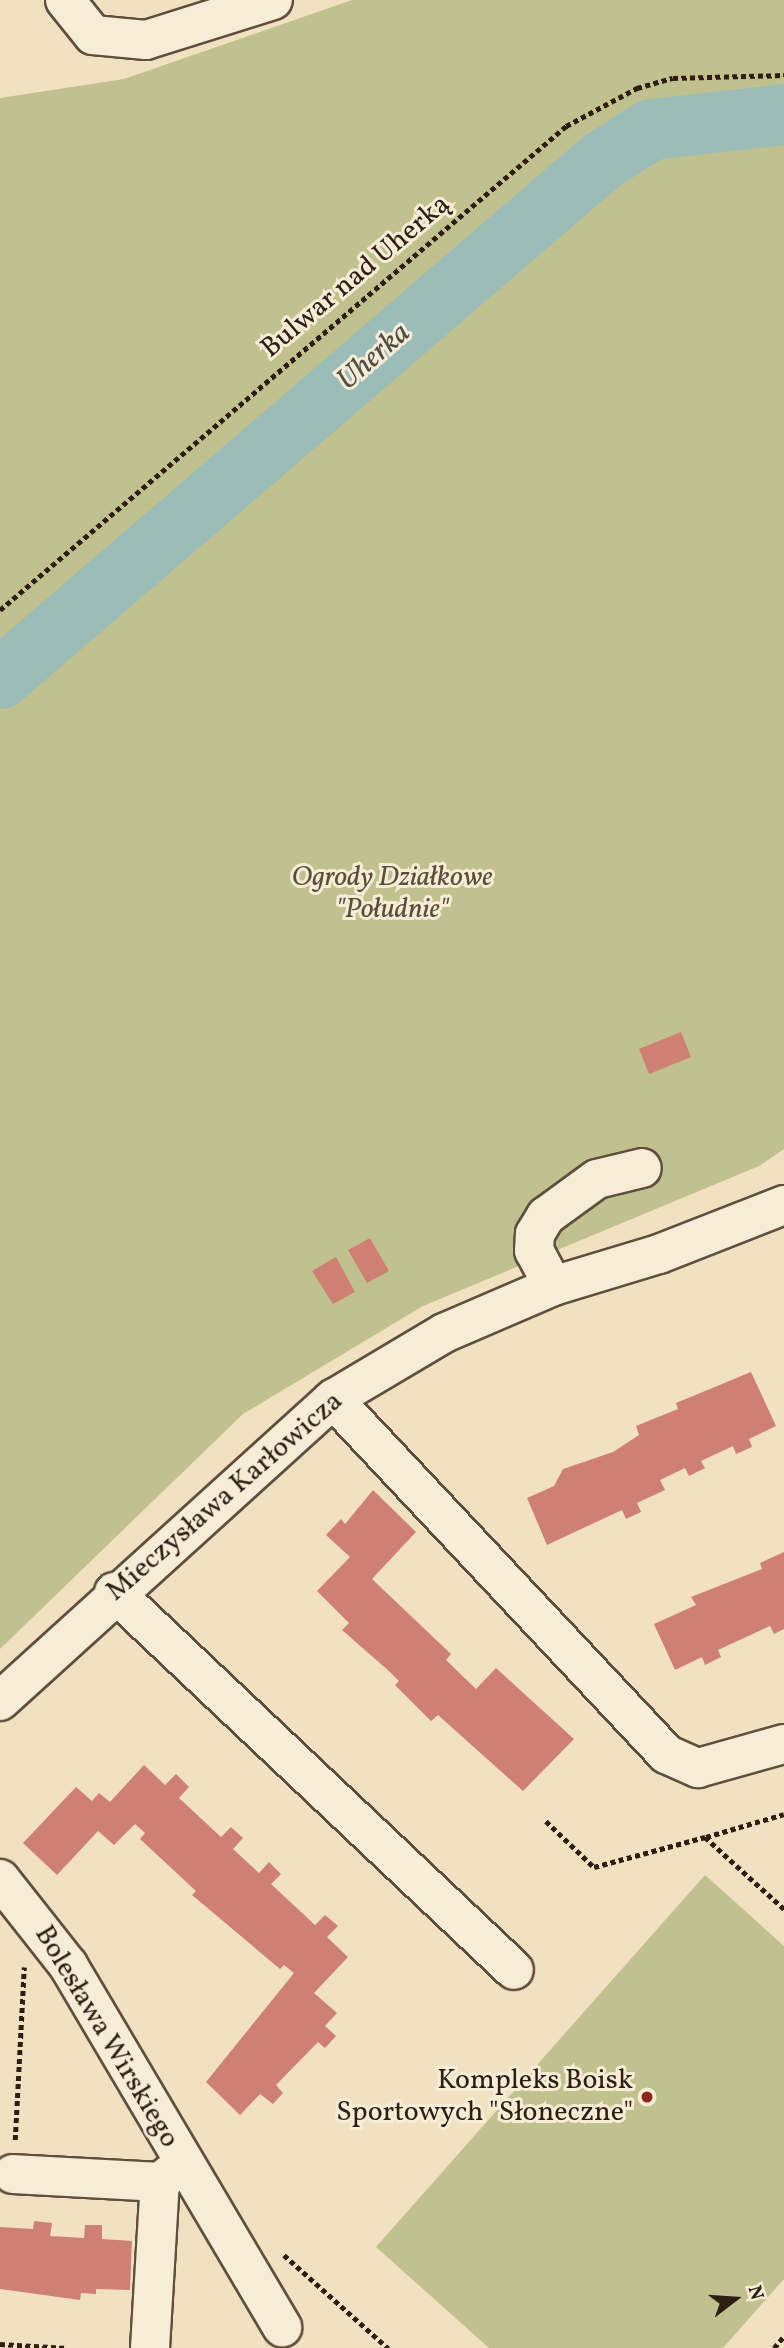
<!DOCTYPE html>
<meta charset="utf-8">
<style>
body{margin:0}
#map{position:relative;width:784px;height:2348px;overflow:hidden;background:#f2e1c0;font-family:Vollkorn,serif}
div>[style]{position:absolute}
.green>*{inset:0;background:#c0c18e}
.river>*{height:61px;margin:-30.5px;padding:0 30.5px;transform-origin:30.5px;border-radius:30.5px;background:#9cbcb7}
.building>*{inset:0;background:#ce8173}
.path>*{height:4.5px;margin-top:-2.25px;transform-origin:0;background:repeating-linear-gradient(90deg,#2e1d13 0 5px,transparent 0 8.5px)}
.roads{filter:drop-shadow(2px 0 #5f4e3e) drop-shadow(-2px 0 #5f4e3e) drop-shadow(0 2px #5f4e3e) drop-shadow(0 -2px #5f4e3e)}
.minor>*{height:38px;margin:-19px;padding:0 19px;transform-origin:19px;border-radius:19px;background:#f7ecd6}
.dots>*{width:19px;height:19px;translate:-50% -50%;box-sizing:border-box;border:4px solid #f7ecd6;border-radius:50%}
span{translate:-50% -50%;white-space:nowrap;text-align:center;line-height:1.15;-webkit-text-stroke:6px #f7ecd6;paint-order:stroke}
.street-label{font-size:28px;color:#2e1d13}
.park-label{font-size:28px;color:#5a4e38;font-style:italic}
.poi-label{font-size:28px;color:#2e1d13}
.right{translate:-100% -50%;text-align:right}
.water-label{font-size:30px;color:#4f4d44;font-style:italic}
.north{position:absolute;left:700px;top:2264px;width:70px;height:70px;-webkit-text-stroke:5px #f7ecd6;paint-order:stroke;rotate:73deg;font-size:19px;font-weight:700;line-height:28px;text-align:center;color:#2e1d13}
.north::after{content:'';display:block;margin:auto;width:24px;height:32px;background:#2e1d13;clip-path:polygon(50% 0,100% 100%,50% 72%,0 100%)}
</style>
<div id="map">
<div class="green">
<div style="clip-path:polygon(352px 0,784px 0,784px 1149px,759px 1166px,423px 1306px,243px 1414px,0 1649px,0 98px,124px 79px)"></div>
<div style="clip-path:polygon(705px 1875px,784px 1946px,784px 2279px,723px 2348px,489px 2348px,376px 2247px)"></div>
</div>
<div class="river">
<div style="left:0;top:678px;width:794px;rotate:-40.71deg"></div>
<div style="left:602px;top:160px;width:58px;rotate:-32.3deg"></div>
<div style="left:651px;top:129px;width:134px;rotate:-6.4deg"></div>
</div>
<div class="building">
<div style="clip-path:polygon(681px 1032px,691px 1057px,649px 1074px,639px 1049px)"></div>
<div style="clip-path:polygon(370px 1238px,389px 1271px,367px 1283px,348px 1250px)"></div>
<div style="clip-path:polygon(336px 1257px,355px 1292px,333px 1304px,312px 1271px)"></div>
<div style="clip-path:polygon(751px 1372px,776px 1426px,749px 1439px,752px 1447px,736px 1454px,733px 1446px,701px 1461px,705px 1468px,689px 1476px,685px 1468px,660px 1480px,665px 1490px,637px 1503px,641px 1512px,626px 1519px,622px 1510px,547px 1545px,527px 1498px,554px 1486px,563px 1469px,613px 1452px,639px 1435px,636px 1426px,678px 1409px,676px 1403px)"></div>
<div style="clip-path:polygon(373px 1490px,416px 1532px,372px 1579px,451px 1654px,446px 1660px,476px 1689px,496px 1668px,574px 1739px,523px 1791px,438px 1715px,431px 1721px,395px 1685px,399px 1681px,390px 1672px,342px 1630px,349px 1623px,317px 1591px,350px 1557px,326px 1535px,341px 1519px,345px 1524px)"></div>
<div style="clip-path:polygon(784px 1552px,784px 1629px,774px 1634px,770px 1626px,718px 1650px,721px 1657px,705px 1665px,702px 1657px,675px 1670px,654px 1624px,696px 1605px,691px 1597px,762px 1569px,760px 1563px)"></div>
<div style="clip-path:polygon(144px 1765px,165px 1785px,176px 1774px,189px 1787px,179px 1798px,221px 1837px,231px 1827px,243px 1838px,233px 1849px,259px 1873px,269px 1862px,281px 1874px,271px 1884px,315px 1925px,325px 1915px,338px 1926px,327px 1937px,348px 1957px,314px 1993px,337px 2013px,325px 2026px,336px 2036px,325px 2048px,318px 2042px,276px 2085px,283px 2093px,273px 2104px,260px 2094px,240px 2115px,206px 2082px,294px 1973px,284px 1965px,280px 1969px,192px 1895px,196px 1891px,140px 1839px,145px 1833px,135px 1824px,114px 1845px,98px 1831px,57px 1875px,23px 1843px,76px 1787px,92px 1801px,99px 1793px,110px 1802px)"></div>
<div style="clip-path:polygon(34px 2221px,52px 2223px,50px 2236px,84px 2238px,85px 2225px,102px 2225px,102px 2239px,132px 2241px,130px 2290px,96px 2289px,96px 2294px,81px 2293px,80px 2300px,0 2289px,0 2227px,33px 2229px)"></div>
</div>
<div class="path">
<div style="left:0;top:610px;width:745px;rotate:-40.53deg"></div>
<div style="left:566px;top:126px;width:81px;rotate:-28.2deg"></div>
<div style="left:637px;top:88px;width:37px;rotate:-16deg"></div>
<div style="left:673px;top:78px;width:111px;rotate:-1.5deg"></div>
<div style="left:546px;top:1821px;width:66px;rotate:43.8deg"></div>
<div style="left:594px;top:1867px;width:115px;rotate:-15.1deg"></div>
<div style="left:705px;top:1837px;width:107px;rotate:42.3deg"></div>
<div style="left:706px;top:1837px;width:81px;rotate:-16.4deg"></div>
<div style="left:15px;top:2140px;width:173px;rotate:-87deg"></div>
<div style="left:284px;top:2255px;width:140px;rotate:41.8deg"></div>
<div style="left:0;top:2344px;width:68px;rotate:3.4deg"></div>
<div style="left:774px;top:2348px;width:16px;rotate:-50deg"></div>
</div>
<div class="roads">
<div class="minor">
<div style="left:65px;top:0;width:45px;rotate:51.3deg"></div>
<div style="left:93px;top:35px;width:53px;rotate:5.4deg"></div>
<div style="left:146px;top:40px;width:133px;rotate:-17.5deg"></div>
<div style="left:553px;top:1286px;width:40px;rotate:-118deg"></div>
<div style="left:534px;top:1251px;width:17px;rotate:-87deg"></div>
<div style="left:535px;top:1234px;width:21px;rotate:-59deg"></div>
<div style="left:546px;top:1216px;width:63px;rotate:-36deg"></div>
<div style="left:597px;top:1179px;width:46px;rotate:-13.7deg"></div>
<div style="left:333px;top:1399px;width:487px;rotate:46.8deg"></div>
<div style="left:666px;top:1754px;width:35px;rotate:24deg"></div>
<div style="left:698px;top:1768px;width:89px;rotate:-15.6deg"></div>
<div style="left:114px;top:1592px;width:550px;rotate:43.38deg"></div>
<div style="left:0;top:1701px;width:450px;rotate:-42.2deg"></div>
<div style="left:333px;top:1399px;width:129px;rotate:-30.7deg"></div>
<div style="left:444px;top:1333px;width:119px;rotate:-23.3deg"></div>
<div style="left:553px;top:1286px;width:111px;rotate:-16.8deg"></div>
<div style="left:659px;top:1254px;width:134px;rotate:-21.4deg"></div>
<div style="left:0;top:1879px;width:110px;rotate:51.7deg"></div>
<div style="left:68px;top:1965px;width:421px;rotate:59.4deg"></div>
<div style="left:13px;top:2174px;width:147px;rotate:3.1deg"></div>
<div style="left:150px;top:2348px;width:166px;rotate:-86.6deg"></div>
<div style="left:160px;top:2182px;width:29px;rotate:-38deg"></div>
</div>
</div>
<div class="dots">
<div style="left:647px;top:2097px;background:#8f2418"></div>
</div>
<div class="street-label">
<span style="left:356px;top:277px;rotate:-40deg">Bulwar nad Uherką</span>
<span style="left:225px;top:1497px;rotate:-41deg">Mieczysława Karłowicza</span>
<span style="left:106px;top:2037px;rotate:59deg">Bolesława Wirskiego</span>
</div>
<div class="park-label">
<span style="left:392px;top:894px">Ogrody Działkowe<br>"Południe"</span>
</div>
<div class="poi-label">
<span class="right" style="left:633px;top:2097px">Kompleks Boisk<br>Sportowych "Słoneczne"</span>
</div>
<div class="water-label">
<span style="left:374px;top:357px;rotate:-41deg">Uherka</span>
</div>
<div class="north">N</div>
</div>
